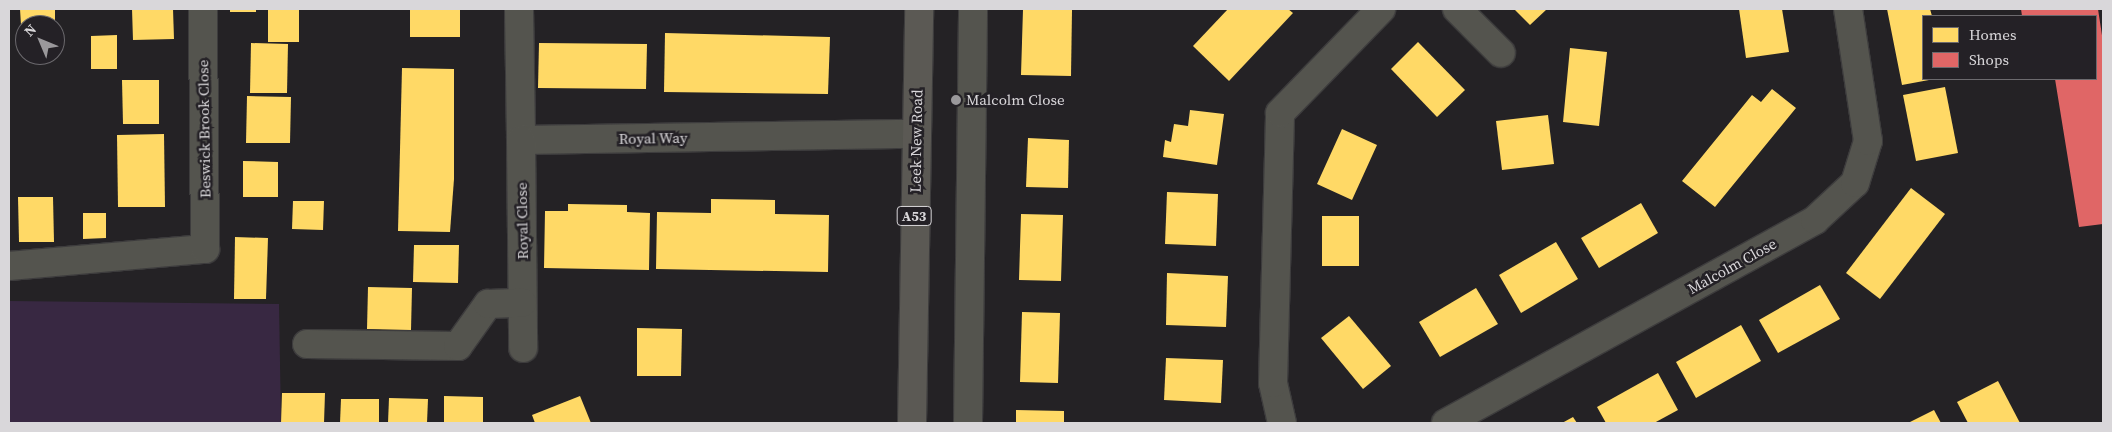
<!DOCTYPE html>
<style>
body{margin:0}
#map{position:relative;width:2112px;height:432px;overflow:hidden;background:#242225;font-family:"Source Serif 4",serif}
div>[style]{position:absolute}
.green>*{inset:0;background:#382842}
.homes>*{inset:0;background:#ffd966}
.shops>*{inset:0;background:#e06666}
.roads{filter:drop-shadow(1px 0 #3d3c3d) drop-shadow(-1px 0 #3d3c3d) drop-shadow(0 1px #3d3c3d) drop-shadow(0 -1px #3d3c3d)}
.street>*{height:28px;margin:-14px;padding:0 14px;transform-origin:14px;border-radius:14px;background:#54544e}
.highway>*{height:28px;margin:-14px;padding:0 14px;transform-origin:14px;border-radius:14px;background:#5b5954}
.dots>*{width:14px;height:14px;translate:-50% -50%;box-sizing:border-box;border:2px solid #242126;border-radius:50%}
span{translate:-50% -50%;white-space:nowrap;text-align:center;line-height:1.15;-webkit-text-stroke:5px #242126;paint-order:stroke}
.shield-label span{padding:1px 4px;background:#242126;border:1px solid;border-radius:4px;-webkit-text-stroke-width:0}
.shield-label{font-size:14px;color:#d9d7da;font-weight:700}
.poi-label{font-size:15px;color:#d9d7da}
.left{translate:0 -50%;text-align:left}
.street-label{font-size:15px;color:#d9d7da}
.frame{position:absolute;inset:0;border:10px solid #d9d7da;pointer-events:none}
.legend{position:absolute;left:1922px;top:15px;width:175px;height:65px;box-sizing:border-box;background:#242126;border:1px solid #6c6a6e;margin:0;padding:6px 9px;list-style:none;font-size:15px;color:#d9d7da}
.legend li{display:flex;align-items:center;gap:10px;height:25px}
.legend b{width:25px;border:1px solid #6c6a6e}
.north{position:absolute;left:15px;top:15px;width:50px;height:50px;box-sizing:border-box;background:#242126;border:1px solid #6c6a6e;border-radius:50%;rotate:315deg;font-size:14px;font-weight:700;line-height:20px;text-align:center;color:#d9d7da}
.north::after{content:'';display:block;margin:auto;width:18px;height:22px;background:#9a989b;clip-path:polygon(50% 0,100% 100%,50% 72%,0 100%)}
</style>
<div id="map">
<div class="green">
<div style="clip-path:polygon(9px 301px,279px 304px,281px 423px,9px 423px)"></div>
</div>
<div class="homes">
<div style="clip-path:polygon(20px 9px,55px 9px,55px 25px,21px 25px)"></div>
<div style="clip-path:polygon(132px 9px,173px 9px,174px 39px,133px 40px)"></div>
<div style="clip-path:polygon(230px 9px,256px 9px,256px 12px,230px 12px)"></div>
<div style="clip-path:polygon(268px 9px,299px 9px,299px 42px,268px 42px)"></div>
<div style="clip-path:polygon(410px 9px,460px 9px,460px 37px,410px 37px)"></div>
<div style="clip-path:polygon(1023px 9px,1072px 10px,1071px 76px,1021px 75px)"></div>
<div style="clip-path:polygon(1228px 9px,1288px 9px,1293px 13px,1229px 81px,1193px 46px)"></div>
<div style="clip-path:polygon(1514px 9px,1547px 9px,1530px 25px)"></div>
<div style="clip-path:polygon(1739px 9px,1782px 9px,1789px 52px,1746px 58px)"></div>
<div style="clip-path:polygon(1887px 9px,1930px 9px,1932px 16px,1923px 16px,1923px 79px,1929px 80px,1902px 85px)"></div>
<div style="clip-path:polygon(665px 33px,830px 37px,828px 94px,664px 92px)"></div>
<div style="clip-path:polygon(117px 35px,117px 69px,91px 69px,91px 36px)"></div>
<div style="clip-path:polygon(1418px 42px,1465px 90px,1437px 117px,1391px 69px)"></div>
<div style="clip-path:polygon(251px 43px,288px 44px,287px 93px,250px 93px)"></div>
<div style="clip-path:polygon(539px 43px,647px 44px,646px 89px,538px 88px)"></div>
<div style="clip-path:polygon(1570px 48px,1607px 52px,1599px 126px,1563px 122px)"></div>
<div style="clip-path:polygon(402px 68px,454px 69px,454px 179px,450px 232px,398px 231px)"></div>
<div style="clip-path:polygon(122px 80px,159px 80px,159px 124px,123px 124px)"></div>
<div style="clip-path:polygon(1945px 87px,1958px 153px,1916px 161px,1903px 95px)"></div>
<div style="clip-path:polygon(1772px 89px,1796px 108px,1715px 207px,1682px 181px,1752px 95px,1761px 102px)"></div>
<div style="clip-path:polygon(247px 96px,291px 97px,290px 143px,246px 143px)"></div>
<div style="clip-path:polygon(1190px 110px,1224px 114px,1217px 165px,1163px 157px,1165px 140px,1171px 142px,1174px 124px,1188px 126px)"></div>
<div style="clip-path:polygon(1548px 115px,1554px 164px,1502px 170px,1496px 121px)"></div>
<div style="clip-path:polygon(1342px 129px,1377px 145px,1352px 200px,1317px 184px)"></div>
<div style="clip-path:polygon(164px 134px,165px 207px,118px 207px,117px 135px)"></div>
<div style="clip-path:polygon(1028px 138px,1069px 140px,1068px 188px,1026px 187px)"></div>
<div style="clip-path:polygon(243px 161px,278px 162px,278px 197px,243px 197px)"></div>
<div style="clip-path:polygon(1911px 188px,1945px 214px,1880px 299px,1846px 273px)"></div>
<div style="clip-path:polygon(1167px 192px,1218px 194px,1216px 246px,1165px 244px)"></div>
<div style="clip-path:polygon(18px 197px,53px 197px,54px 242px,19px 242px)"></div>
<div style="clip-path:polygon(711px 199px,775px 200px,775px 214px,829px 215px,828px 272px,656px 269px,657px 212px,711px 213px)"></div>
<div style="clip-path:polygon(293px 201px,324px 201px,323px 230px,292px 229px)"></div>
<div style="clip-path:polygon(1641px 203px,1658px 233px,1599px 268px,1581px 238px)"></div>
<div style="clip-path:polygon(568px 204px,627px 205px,627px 212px,650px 213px,649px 270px,544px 268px,545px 211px,568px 211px)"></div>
<div style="clip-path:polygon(83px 213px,106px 213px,106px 238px,83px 239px)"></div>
<div style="clip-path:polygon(1021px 214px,1063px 215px,1061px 281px,1019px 280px)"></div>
<div style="clip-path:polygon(1322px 216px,1359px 216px,1359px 266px,1322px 266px)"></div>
<div style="clip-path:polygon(235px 237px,268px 238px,266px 299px,234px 299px)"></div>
<div style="clip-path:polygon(1556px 242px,1578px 279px,1521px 313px,1499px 275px)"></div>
<div style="clip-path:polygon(414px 245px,459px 245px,458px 283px,413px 282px)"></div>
<div style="clip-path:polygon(1167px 273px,1228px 276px,1226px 327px,1166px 325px)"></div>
<div style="clip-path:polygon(1820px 285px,1840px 319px,1778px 353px,1759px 320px)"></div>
<div style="clip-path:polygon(368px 287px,412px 288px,411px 330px,367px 329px)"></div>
<div style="clip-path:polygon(1476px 288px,1498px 324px,1440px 357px,1419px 322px)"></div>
<div style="clip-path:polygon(1022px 312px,1060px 313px,1058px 383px,1020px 382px)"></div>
<div style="clip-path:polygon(1349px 316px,1391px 366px,1363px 389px,1321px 338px)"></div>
<div style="clip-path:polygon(1741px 325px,1761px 361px,1696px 398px,1676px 362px)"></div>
<div style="clip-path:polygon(637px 328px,682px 329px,681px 376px,637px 376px)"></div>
<div style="clip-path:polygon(1166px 358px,1223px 360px,1221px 403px,1164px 400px)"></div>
<div style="clip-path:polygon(1658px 373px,1678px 410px,1654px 423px,1606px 423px,1597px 407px)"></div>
<div style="clip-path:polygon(1998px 381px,2020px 423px,1968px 423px,1957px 402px)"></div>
<div style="clip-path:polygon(282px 393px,325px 393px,324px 423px,281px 423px)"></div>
<div style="clip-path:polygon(444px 396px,483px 397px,483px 423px,444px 423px)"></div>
<div style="clip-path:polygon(580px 396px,591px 423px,535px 423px,532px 415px)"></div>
<div style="clip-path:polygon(389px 398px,428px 399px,427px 423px,388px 423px)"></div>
<div style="clip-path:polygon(341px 399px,379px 399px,379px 423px,340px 423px)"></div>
<div style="clip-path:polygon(1016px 410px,1064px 411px,1064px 423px,1016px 423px)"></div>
<div style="clip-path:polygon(1934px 410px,1941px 423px,1908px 423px)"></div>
<div style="clip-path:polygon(1573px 417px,1577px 423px,1562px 423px)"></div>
</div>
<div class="shops">
<div style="clip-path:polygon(2021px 9px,2098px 9px,2103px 42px,2103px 224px,2079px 227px,2055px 79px,2096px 79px,2096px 16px,2022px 16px)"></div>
</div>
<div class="roads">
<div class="street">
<div style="left:519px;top:9px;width:131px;rotate:89.1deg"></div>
<div style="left:521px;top:140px;width:394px;rotate:-0.9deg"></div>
<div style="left:1457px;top:9px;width:62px;rotate:45deg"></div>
<div style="left:521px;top:140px;width:208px;rotate:89.4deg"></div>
<div style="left:9px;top:266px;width:197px;rotate:-5deg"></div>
<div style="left:205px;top:249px;width:240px;rotate:-90.5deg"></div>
<div style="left:307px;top:344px;width:151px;rotate:0.8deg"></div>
<div style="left:458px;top:346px;width:52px;rotate:-54.5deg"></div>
<div style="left:488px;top:304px;width:34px;rotate:-2deg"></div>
<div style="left:968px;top:423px;width:414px;rotate:-89.3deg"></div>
<div style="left:1282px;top:423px;width:41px;rotate:-102.7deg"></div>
<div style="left:1273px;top:383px;width:270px;rotate:-88.5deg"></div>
<div style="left:1280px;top:113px;width:145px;rotate:-45.8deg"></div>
<div style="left:1446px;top:423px;width:421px;rotate:-28.8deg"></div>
<div style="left:1815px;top:220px;width:54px;rotate:-42.8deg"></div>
<div style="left:1855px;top:183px;width:44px;rotate:-72.8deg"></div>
<div style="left:1868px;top:141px;width:134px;rotate:-98.6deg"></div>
</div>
<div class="highway">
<div style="left:912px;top:423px;width:414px;rotate:-89deg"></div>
</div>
</div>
<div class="dots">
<div style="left:956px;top:100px;background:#9a989b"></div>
</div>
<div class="shield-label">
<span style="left:914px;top:216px">A53</span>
</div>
<div class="poi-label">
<span class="left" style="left:966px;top:100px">Malcolm Close</span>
</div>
<div class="street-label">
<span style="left:204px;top:129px;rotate:-91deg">Beswick Brook Close</span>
<span style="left:653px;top:138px;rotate:-1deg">Royal Way</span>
<span style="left:916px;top:141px;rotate:-89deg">Leek New Road</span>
<span style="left:522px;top:221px;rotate:-91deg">Royal Close</span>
<span style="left:1732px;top:266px;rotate:-29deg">Malcolm Close</span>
</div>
<div class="frame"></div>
<ul class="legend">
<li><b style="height:14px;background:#ffd966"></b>Homes</li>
<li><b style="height:14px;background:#e06666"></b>Shops</li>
</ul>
<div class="north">N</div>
</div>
